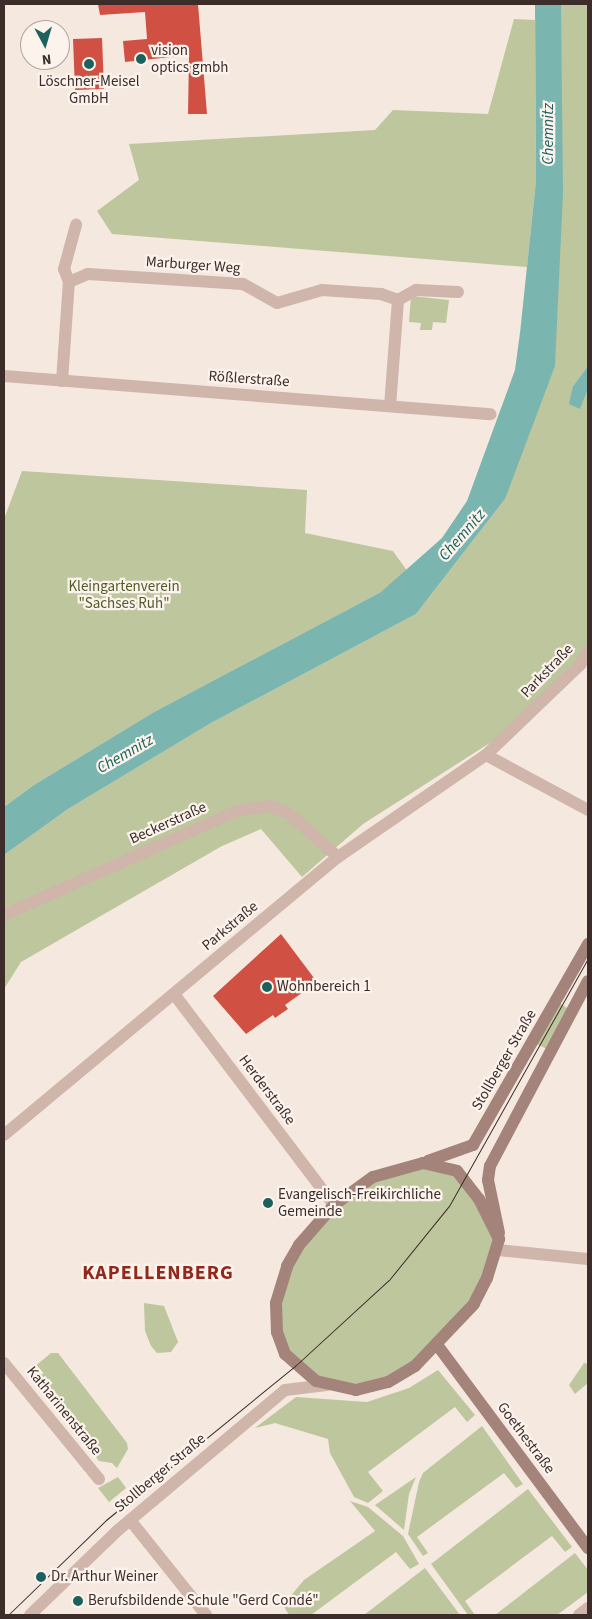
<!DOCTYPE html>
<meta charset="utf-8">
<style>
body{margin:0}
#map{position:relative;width:592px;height:1619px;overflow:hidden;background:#f5e8df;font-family:"Source Sans 3",sans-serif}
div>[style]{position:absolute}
.green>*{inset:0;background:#bec69d}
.water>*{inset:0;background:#7bb5af}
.building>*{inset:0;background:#d05143}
.minor>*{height:12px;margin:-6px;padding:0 6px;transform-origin:6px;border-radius:6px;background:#cfb5aa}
.secondary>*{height:12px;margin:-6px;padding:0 6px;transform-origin:6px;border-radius:6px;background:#a3837a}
.tram>*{height:1px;margin:-0.5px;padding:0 0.5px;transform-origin:0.5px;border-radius:0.5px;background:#3c2d2a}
.dots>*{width:14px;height:14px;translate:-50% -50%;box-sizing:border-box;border:2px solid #fcf3ed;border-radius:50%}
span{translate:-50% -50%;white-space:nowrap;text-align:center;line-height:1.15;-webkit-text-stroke:4.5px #fcf3ed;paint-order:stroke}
.poi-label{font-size:15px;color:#3c2d2a}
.left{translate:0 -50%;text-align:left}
.street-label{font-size:15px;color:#3c2d2a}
.park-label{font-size:15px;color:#515c2b}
.water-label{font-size:16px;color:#1b615c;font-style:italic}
.district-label{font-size:20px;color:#92271b;font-weight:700;letter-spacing:1px}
.frame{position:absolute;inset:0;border:5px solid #3c2d2a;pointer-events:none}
.north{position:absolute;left:20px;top:20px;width:50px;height:50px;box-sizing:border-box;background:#fcf3ed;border:1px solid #afa49f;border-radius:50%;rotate:174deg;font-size:14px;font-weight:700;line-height:20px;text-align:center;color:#3c2d2a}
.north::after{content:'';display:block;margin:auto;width:18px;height:22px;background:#1b615c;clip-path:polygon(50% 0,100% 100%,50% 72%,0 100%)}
</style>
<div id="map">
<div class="green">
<div style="clip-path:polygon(561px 4px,588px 4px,588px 366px,573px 386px,580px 408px,588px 389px,588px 658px,532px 716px,363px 824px,302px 877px,261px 829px,222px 846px,21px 962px,4px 989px,4px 855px,68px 809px,211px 723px,416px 614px,505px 499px,561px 87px)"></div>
<div style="clip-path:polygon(514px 19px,535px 20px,536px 181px,527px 267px,112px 234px,97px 211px,139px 180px,129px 144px,375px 130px,393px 110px,488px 114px)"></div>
<div style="clip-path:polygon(411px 296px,449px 300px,446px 323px,433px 322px,432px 330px,420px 330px,421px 323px,409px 322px)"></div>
<div style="clip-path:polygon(22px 471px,307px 490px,305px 533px,393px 551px,408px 572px,381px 592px,154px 712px,34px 785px,4px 807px,4px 519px)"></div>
<div style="clip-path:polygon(559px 1003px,569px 1009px,549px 1050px,534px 1043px)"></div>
<div style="clip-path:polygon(403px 1166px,457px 1171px,499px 1239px,487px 1278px,415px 1366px,356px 1390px,299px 1369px,277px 1325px,282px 1279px,334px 1205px)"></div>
<div style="clip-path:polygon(144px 1303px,164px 1306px,178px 1342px,171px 1352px,157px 1353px,151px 1346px,145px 1331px)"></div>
<div style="clip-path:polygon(51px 1353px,58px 1353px,127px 1443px,128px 1449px,117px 1468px,112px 1463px,99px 1461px,28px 1372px)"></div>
<div style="clip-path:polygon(584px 1363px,588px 1364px,588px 1383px,575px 1394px,569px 1385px)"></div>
<div style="clip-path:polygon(438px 1370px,475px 1415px,467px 1422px,455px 1407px,368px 1472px,383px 1491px,368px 1503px,354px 1497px,330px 1453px,328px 1439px,275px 1423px,255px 1428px,296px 1397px,367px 1402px,409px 1388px)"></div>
<div style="clip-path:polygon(482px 1426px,523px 1484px,516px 1488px,504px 1473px,417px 1537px,428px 1553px,423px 1556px,408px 1534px,419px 1482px,423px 1473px)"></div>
<div style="clip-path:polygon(118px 1477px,126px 1488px,109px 1502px,98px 1488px)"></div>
<div style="clip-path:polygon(416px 1477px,409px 1494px,404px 1530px,375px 1505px)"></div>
<div style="clip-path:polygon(528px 1489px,572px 1547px,565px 1552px,552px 1536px,465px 1601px,475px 1615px,468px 1615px,431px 1564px)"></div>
<div style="clip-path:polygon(350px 1501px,368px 1507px,403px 1536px,419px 1564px,410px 1569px,396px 1552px,311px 1615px,289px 1615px,283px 1605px,304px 1580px,375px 1531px)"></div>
<div style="clip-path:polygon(575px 1553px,588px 1570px,588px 1592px,557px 1615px,495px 1615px)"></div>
<div style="clip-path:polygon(425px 1568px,460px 1615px,364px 1615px)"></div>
</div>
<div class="water">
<div style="clip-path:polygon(535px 4px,561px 4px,563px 193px,555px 366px,505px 499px,416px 614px,211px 723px,68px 809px,4px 855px,4px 807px,34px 785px,154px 712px,381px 592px,442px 538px,467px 501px,515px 370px,520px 333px,536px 181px)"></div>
<div style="clip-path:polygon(588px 366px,588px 389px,580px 409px,569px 404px,573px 386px)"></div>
</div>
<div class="building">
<div style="clip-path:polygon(98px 4px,198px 4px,207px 114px,188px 114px,189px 55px,125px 62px,123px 41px,147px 39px,145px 12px,100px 15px)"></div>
<div style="clip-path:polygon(102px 38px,104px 89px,75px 90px,73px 39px)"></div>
<div style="clip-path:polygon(281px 934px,317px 982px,285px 1005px,288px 1009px,282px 1013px,275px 1018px,273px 1015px,246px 1034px,213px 996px)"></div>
</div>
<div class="minor">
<div style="left:69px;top:282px;width:14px;rotate:-111deg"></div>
<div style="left:64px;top:269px;width:46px;rotate:-74.7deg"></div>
<div style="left:398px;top:300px;width:21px;rotate:-29deg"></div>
<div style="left:416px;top:290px;width:42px;rotate:2.7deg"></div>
<div style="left:4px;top:376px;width:488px;rotate:4.5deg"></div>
<div style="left:62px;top:381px;width:99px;rotate:-86deg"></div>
<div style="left:69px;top:282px;width:21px;rotate:-23deg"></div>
<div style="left:88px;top:274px;width:155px;rotate:3.7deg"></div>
<div style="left:243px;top:284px;width:39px;rotate:29deg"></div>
<div style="left:277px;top:303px;width:47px;rotate:-16.1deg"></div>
<div style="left:322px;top:290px;width:59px;rotate:3.9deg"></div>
<div style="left:381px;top:294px;width:18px;rotate:19deg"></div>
<div style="left:398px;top:300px;width:106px;rotate:94.3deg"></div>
<div style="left:486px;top:755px;width:116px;rotate:28.3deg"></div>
<div style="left:4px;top:915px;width:255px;rotate:-24.1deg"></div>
<div style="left:237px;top:811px;width:31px;rotate:-9deg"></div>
<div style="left:268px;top:806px;width:20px;rotate:18deg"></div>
<div style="left:287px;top:812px;width:68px;rotate:41.4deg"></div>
<div style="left:174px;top:994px;width:265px;rotate:52.8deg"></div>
<div style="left:4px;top:1135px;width:435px;rotate:-39.8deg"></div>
<div style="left:338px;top:857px;width:180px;rotate:-34.6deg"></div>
<div style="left:486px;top:755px;width:130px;rotate:-43.8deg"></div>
<div style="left:580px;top:665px;width:15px;rotate:-58deg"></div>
<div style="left:498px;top:1250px;width:90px;rotate:5.7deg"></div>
<div style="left:4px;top:1363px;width:150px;rotate:50.7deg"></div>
<div style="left:130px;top:1520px;width:122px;rotate:51.3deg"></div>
<div style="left:30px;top:1615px;width:121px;rotate:-44deg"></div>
<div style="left:117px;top:1531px;width:219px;rotate:-40deg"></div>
<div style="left:285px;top:1390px;width:42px;rotate:-6.8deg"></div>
<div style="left:579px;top:1615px;width:11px;rotate:-38deg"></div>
</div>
<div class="secondary">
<div style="left:428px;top:1161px;width:48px;rotate:-19.6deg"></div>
<div style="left:473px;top:1145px;width:232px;rotate:-60.2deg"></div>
<div style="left:423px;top:1163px;width:35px;rotate:13deg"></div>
<div style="left:457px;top:1171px;width:36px;rotate:52deg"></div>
<div style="left:479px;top:1199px;width:45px;rotate:63.4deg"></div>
<div style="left:499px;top:1239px;width:41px;rotate:107.1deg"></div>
<div style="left:487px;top:1278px;width:29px;rotate:117deg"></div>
<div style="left:474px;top:1304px;width:86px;rotate:133.6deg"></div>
<div style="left:415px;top:1366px;width:31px;rotate:149deg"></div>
<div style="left:388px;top:1382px;width:33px;rotate:166deg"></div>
<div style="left:356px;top:1390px;width:41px;rotate:-167.3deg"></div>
<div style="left:316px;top:1381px;width:41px;rotate:-138.9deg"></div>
<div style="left:285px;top:1354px;width:23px;rotate:-110deg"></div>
<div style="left:277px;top:1332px;width:29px;rotate:-92deg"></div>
<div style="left:276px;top:1303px;width:39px;rotate:-73deg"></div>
<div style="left:287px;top:1266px;width:24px;rotate:-60deg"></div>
<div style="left:299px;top:1245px;width:53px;rotate:-48.8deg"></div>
<div style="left:334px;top:1205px;width:48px;rotate:-35.7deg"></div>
<div style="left:373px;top:1177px;width:52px;rotate:-15.6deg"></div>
<div style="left:499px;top:1233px;width:54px;rotate:-101.7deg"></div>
<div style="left:488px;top:1180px;width:14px;rotate:-82deg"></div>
<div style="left:490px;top:1166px;width:209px;rotate:-62.1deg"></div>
<div style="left:438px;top:1346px;width:252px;rotate:53.4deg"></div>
</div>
<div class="tram">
<div style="left:8px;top:1615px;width:136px;rotate:-44.1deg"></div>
<div style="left:106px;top:1520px;width:244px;rotate:-39.2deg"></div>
<div style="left:295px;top:1366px;width:127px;rotate:-42.5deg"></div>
<div style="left:389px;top:1280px;width:95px;rotate:-51deg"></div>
<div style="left:449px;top:1206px;width:284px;rotate:-60.7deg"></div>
</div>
<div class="dots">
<div style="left:141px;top:59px;background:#1b615c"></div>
<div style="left:89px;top:64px;background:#1b615c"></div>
<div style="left:267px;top:987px;background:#1b615c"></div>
<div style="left:268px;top:1203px;background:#1b615c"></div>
<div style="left:41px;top:1577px;background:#1b615c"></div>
<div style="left:78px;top:1601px;background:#1b615c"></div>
</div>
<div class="poi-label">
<span class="left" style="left:151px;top:59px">vision<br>optics gmbh</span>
<span style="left:89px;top:90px">Löschner-Meisel<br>GmbH</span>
<span class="left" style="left:277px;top:987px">Wohnbereich 1</span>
<span class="left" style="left:278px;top:1203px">Evangelisch-Freikirchliche<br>Gemeinde</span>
<span class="left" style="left:51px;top:1577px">Dr. Arthur Weiner</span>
<span class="left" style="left:88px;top:1601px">Berufsbildende Schule "Gerd Condé"</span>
</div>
<div class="street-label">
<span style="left:193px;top:265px;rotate:4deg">Marburger Weg</span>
<span style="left:249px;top:379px;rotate:4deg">Rößlerstraße</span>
<span style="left:547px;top:671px;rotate:-46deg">Parkstraße</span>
<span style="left:168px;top:823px;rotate:-24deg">Beckerstraße</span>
<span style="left:230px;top:926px;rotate:-40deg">Parkstraße</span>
<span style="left:504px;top:1060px;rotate:-60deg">Stollberger Straße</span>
<span style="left:267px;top:1090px;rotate:53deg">Herderstraße</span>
<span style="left:64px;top:1411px;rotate:51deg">Katharinenstraße</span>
<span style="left:526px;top:1438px;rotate:53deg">Goethestraße</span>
<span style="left:160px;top:1473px;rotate:-40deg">Stollberger Straße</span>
</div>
<div class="park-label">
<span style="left:124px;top:595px">Kleingartenverein<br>"Sachses Ruh"</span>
</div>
<div class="water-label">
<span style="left:548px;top:134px;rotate:-90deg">Chemnitz</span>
<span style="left:462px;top:535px;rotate:-49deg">Chemnitz</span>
<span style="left:125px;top:754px;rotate:-30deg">Chemnitz</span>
</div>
<div class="district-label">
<span style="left:158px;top:1273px">KAPELLENBERG</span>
</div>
<div class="frame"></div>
<div class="north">N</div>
</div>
